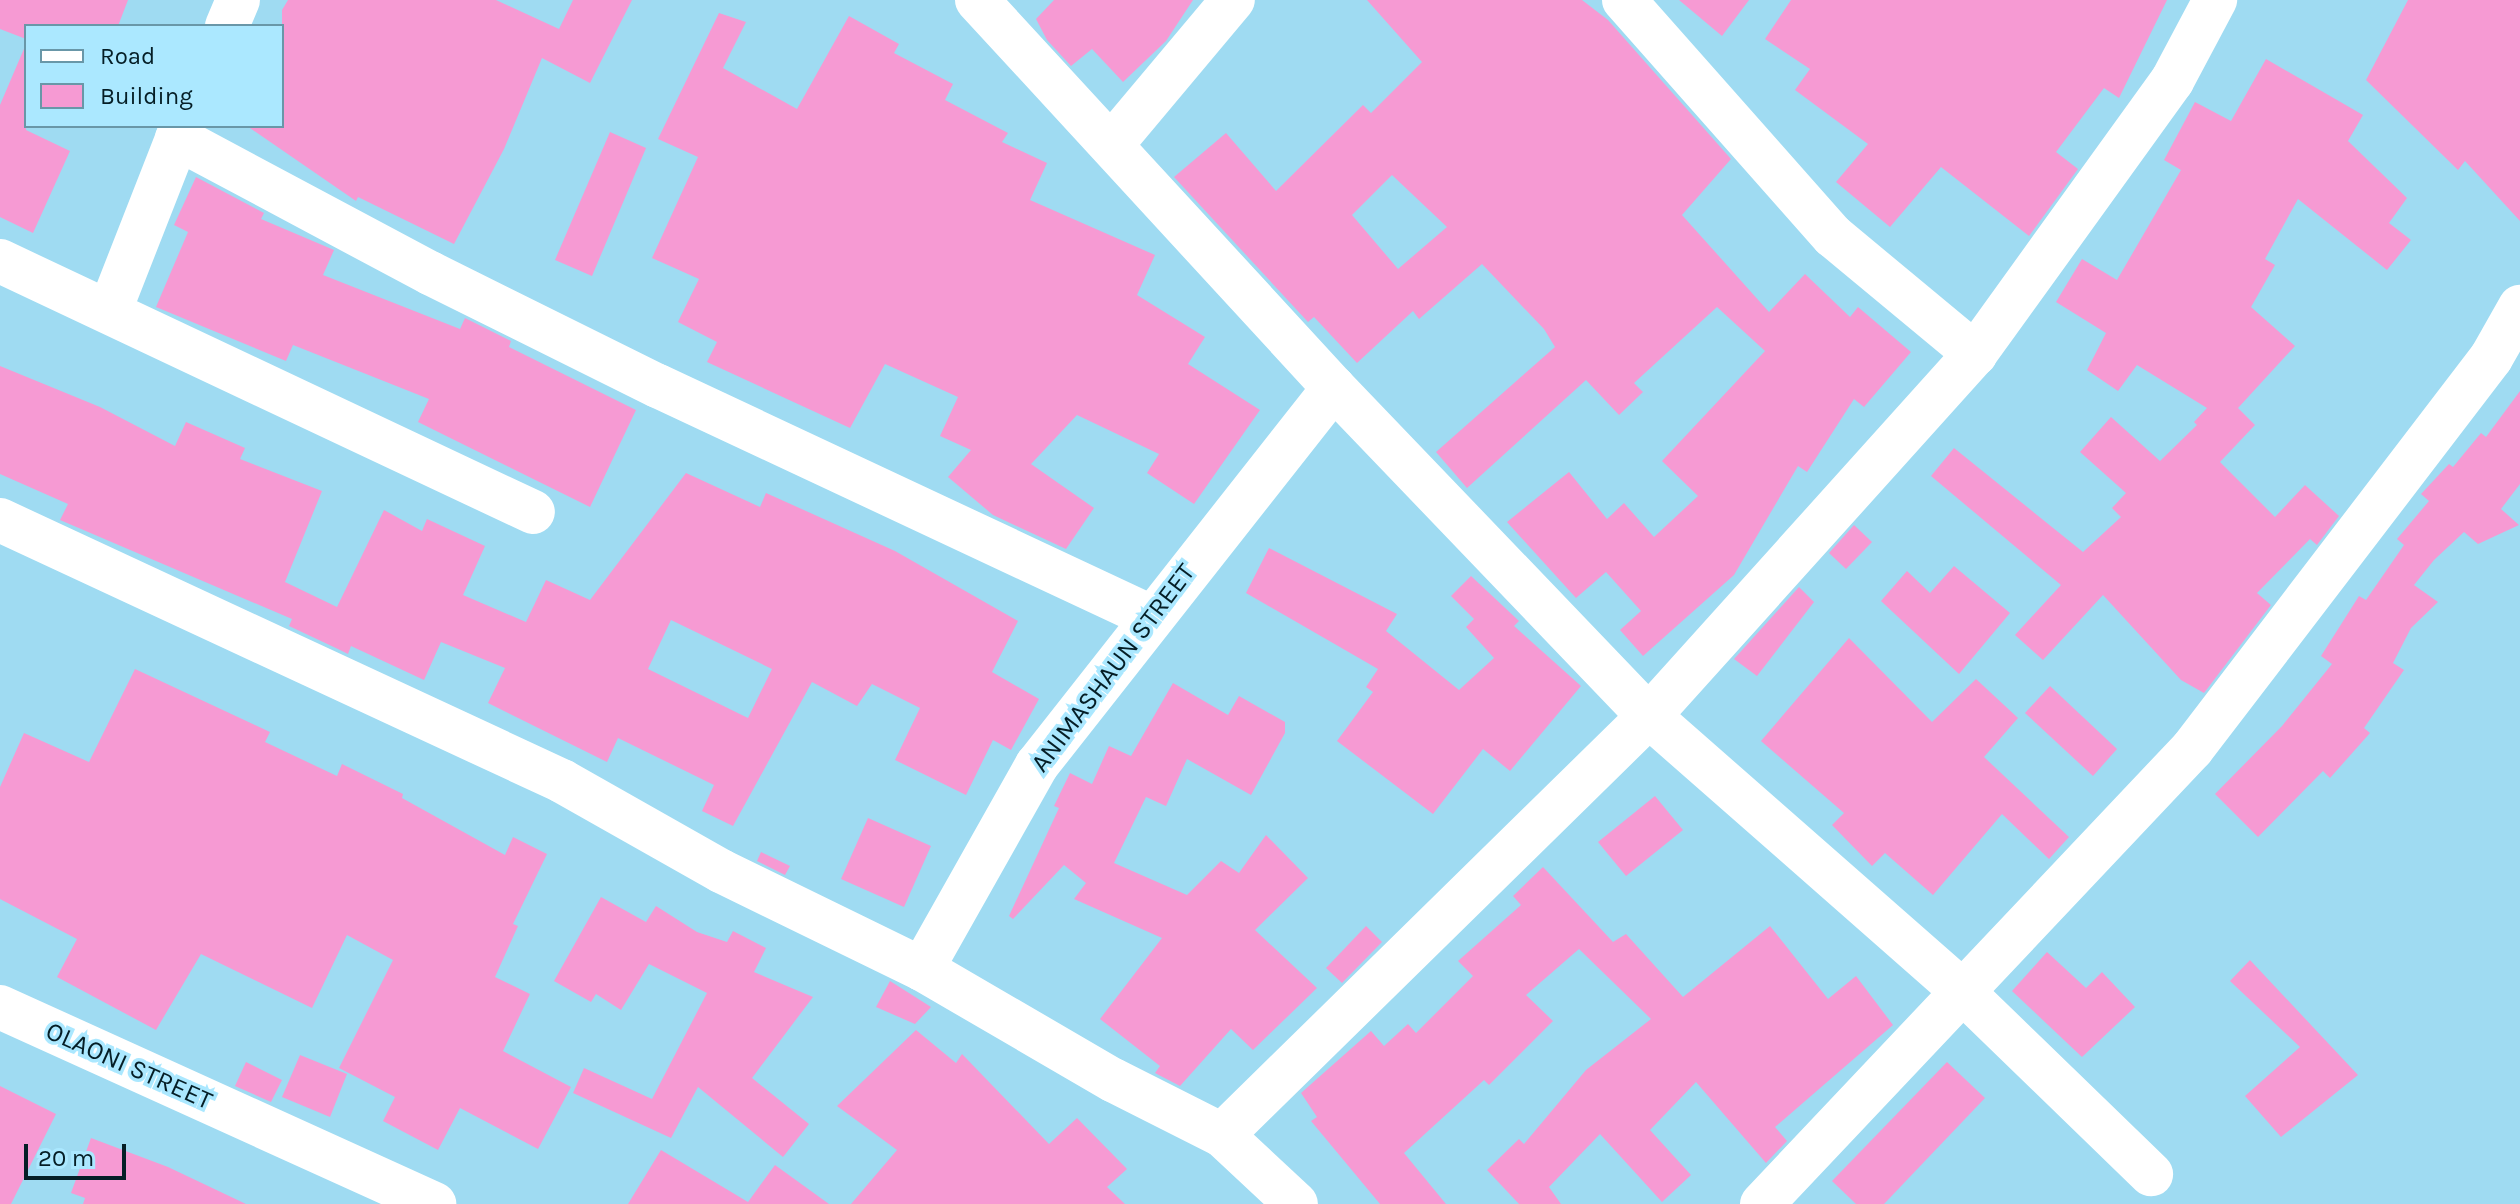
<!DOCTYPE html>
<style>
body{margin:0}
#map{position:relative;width:2520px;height:1204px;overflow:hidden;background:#9fdbf2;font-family:Karla,sans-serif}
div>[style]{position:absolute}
.building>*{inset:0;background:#f69ad3}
.minor>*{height:44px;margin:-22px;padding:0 22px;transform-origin:22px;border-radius:22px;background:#fff}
span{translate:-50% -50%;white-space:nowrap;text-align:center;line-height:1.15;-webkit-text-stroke:7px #abe8ff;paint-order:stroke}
.street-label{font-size:26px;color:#051e26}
.legend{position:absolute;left:24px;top:24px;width:260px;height:104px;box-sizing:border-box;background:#abe8ff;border:2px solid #6997a8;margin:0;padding:10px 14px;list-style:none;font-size:24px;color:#051e26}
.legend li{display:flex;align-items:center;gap:16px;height:40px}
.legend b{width:40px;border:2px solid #6997a8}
.scale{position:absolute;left:24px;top:1144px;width:102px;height:36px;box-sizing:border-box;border:4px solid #051e26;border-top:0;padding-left:10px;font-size:24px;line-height:28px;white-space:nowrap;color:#051e26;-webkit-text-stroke:6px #abe8ff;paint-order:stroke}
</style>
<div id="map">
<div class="building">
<div style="clip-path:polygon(0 0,128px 0,118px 26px,26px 26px,26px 39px,0 29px)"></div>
<div style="clip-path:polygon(288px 0,496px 0,559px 29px,573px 0,632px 0,590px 83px,542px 58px,504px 149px,454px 244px,358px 197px,356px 201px,247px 126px,282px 126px,282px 10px)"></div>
<div style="clip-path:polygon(1054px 0,1193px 0,1166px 41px,1123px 82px,1092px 49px,1071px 66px,1047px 40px,1036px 19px)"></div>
<div style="clip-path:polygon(evenodd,1367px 0,1582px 0,1608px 20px,1731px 159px,1682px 215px,1769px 312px,1805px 274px,1850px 317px,1858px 307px,1911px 352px,1864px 407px,1854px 399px,1807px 472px,1798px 466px,1734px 575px,1643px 656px,1620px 630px,1641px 611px,1606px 572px,1576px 598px,1507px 522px,1569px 472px,1607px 519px,1624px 503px,1654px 537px,1698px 496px,1662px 461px,1765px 351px,1717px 307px,1634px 383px,1643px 392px,1619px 415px,1586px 380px,1467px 488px,1436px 452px,1555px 347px,1544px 329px,1482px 264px,1419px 319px,1413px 311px,1357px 363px,1314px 317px,1308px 322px,1174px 177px,1226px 133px,1276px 191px,1363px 105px,1371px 113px,1422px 62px,1367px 0,1392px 175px,1447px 227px,1398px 269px,1352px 215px,1392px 175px)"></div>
<div style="clip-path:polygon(1679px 0,1749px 0,1722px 36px)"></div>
<div style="clip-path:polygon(1791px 0,2167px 0,2119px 98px,2104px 88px,2056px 152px,2078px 169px,2029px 236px,1941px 167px,1890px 227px,1836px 182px,1868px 144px,1795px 90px,1810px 69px,1765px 39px)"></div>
<div style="clip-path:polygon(2408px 0,2520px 0,2520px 221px,2465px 161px,2458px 170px,2366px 80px)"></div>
<div style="clip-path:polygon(719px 13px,746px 22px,723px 68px,797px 109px,849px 16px,899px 44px,894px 53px,953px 84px,945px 100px,1008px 133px,1002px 142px,1047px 163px,1030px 200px,1155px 255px,1137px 295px,1205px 337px,1188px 364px,1260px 410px,1194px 504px,1147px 473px,1159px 454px,1077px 415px,1031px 464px,1094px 508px,1066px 549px,993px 515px,948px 477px,971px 450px,940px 436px,958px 397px,885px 364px,850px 428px,707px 362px,717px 342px,678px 322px,699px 279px,652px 258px,698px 157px,658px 139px)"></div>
<div style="clip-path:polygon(26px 44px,26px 130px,70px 151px,33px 233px,0 217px,0 105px)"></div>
<div style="clip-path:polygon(2266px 59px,2363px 115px,2348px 141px,2407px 198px,2389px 223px,2411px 240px,2387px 270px,2298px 199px,2265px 259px,2275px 265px,2251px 307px,2295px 346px,2238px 408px,2255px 425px,2220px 462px,2275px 517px,2305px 485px,2339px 516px,2317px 545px,2310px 539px,2257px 593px,2271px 605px,2204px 693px,2181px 680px,2103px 595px,2043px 660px,2015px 635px,2061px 585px,1931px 476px,1954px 448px,2083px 552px,2121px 517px,2112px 508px,2126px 493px,2080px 452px,2111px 417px,2160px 461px,2197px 425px,2194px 422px,2207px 408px,2137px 365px,2118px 391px,2087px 370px,2106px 333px,2056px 302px,2082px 259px,2117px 280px,2181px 170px,2164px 160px,2195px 102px,2231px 121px)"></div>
<div style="clip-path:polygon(610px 132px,646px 148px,592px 276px,555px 260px)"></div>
<div style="clip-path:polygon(196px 177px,264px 213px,261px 219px,334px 250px,323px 275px,460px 329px,465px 318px,511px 341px,509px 347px,636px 410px,590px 507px,418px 422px,429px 399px,293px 345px,286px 361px,156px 307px,188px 232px,174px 225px)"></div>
<div style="clip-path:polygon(evenodd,0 366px,100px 407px,175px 446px,186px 422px,245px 448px,240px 459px,322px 491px,285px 582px,337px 607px,384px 510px,422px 531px,427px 519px,485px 546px,463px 595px,526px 622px,546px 580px,590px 600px,686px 473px,760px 507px,766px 493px,895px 551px,1018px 621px,992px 672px,1039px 699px,1011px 750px,993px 740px,966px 795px,895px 760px,920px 708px,872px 684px,857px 706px,812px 682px,733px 826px,702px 811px,714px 785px,618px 738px,607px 762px,488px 703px,505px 668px,441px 642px,424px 680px,351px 646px,348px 654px,338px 649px,289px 626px,292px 619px,60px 520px,68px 504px,0 474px,0 366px,671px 620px,772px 669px,748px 718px,648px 669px,671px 620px)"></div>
<div style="clip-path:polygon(2520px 391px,2520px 484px,2501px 509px,2519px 525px,2478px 544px,2464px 532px,2434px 560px,2414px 585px,2438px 602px,2411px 628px,2393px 663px,2404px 670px,2364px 728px,2370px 733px,2330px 778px,2323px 771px,2258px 837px,2215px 794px,2282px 726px,2332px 664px,2321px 656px,2359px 596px,2366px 600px,2404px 545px,2397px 539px,2429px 501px,2421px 494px,2449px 464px,2453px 467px,2481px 433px,2486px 437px)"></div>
<div style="clip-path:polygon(1854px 525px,1872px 542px,1846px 569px,1829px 553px)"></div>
<div style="clip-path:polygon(1269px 548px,1397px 614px,1386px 631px,1459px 690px,1494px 658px,1466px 627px,1474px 619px,1451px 596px,1471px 576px,1519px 621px,1514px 626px,1581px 686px,1510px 771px,1483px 749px,1433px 814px,1337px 741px,1373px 692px,1366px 687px,1378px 669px,1246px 593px)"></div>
<div style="clip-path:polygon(1954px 566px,2010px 613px,1959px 674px,1881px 601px,1907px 571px,1930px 593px)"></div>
<div style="clip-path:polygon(1799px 587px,1814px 602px,1757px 676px,1734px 659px)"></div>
<div style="clip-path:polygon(1849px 638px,1932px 722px,1976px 679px,2018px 718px,1984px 757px,2069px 837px,2049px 859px,2002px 814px,1933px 895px,1885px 853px,1872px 866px,1832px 825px,1844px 813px,1761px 741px)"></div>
<div style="clip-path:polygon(135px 669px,270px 732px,265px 742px,337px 776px,342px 764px,403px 794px,402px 798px,505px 855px,513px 837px,547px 854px,513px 924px,518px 926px,495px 977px,530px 994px,503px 1051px,571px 1087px,538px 1149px,460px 1108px,438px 1150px,383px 1121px,395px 1097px,339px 1068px,393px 960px,347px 935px,312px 1008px,201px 954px,156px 1030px,57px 977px,77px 939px,0 899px,0 787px,24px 733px,89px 762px)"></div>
<div style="clip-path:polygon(1173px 683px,1228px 715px,1239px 696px,1285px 722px,1285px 733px,1251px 795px,1187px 759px,1166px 806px,1146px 797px,1114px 863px,1187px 895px,1221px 861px,1239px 873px,1266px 835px,1308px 878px,1255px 930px,1317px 988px,1253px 1050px,1231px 1029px,1180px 1086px,1155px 1073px,1160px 1066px,1100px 1019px,1162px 938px,1074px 899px,1086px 883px,1064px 865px,1013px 919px,1009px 916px,1059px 808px,1054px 806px,1070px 773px,1092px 784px,1109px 746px,1131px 756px)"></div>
<div style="clip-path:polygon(2050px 686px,2117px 749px,2093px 776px,2025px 713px)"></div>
<div style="clip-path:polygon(1655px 796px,1683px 830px,1626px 876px,1598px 842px)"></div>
<div style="clip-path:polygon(868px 818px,931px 846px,904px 907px,841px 879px)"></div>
<div style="clip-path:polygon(761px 852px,790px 866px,785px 875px,757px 861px)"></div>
<div style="clip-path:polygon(1543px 867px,1613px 942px,1626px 934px,1683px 997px,1770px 926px,1828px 999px,1856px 976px,1893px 1025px,1775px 1127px,1787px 1141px,1766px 1163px,1696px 1082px,1650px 1130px,1691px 1175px,1662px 1202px,1600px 1134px,1549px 1187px,1561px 1204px,1519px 1204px,1487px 1170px,1519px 1139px,1524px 1144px,1586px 1070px,1651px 1019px,1579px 949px,1526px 995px,1553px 1021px,1489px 1085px,1484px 1080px,1404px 1153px,1446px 1204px,1380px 1204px,1311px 1121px,1317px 1117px,1301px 1093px,1371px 1031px,1384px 1046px,1408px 1024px,1416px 1033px,1473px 976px,1458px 961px,1521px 905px,1513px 896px)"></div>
<div style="clip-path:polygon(601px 897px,646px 922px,656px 906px,697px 932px,727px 942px,733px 931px,766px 948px,754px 972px,813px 997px,752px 1078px,809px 1124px,783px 1157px,698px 1087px,671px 1138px,573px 1093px,584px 1068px,652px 1099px,707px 993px,649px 964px,621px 1010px,596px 994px,591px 1002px,554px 981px)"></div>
<div style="clip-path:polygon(1366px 926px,1382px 942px,1342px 983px,1326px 968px)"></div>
<div style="clip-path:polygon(2047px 952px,2086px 988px,2102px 972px,2135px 1007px,2082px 1057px,2012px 991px)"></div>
<div style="clip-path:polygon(2250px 960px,2358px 1075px,2281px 1137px,2245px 1096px,2300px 1047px,2230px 981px)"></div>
<div style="clip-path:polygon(890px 981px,931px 1007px,915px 1024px,876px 1007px)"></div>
<div style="clip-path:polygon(916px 1030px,956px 1063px,962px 1054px,1049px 1144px,1077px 1118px,1127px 1169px,1107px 1187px,1125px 1204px,851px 1204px,897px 1150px,837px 1106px)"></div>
<div style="clip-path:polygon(300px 1055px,347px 1074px,330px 1117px,282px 1097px)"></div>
<div style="clip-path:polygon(246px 1062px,282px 1080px,271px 1102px,235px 1086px)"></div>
<div style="clip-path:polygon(1947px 1062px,1985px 1098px,1884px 1204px,1856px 1204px,1832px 1181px)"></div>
<div style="clip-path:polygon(0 1086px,56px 1114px,11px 1204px,0 1204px)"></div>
<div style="clip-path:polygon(91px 1138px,168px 1167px,246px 1204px,83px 1204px,85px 1198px,71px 1193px)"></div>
<div style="clip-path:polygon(661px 1150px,748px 1202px,775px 1165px,829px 1204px,628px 1204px)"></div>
</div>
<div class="minor">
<div style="left:977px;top:0;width:527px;rotate:47.38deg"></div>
<div style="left:1334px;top:388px;width:455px;rotate:46.2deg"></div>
<div style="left:1649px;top:716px;width:418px;rotate:41.3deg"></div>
<div style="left:1963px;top:992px;width:262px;rotate:44.1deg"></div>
<div style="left:1624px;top:0;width:315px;rotate:48.5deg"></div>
<div style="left:1833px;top:236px;width:185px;rotate:39.7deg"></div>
<div style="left:227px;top:26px;width:28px;rotate:-67deg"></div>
<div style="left:177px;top:138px;width:287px;rotate:28.1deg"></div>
<div style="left:430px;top:273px;width:254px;rotate:26.4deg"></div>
<div style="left:658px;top:386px;width:542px;rotate:25.1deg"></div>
<div style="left:1112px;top:144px;width:188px;rotate:-50deg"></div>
<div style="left:0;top:261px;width:589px;rotate:25.22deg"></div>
<div style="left:110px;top:310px;width:198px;rotate:-68.6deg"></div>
<div style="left:0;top:520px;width:620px;rotate:24.91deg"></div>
<div style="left:562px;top:781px;width:183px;rotate:29.5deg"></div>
<div style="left:721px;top:871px;width:224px;rotate:26deg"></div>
<div style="left:922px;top:969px;width:221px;rotate:30.2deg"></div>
<div style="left:1113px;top:1080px;width:122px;rotate:26.8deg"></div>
<div style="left:1222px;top:1135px;width:101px;rotate:43deg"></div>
<div style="left:922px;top:969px;width:234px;rotate:-60.6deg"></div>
<div style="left:1037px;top:765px;width:480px;rotate:-51.8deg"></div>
<div style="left:0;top:1007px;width:477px;rotate:24.4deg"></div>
<div style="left:1222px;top:1135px;width:598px;rotate:-44.46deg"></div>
<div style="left:1649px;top:716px;width:487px;rotate:-48deg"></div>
<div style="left:1975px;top:354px;width:337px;rotate:-54.2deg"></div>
<div style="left:2172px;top:81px;width:92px;rotate:-62deg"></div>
<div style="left:1762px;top:1204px;width:626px;rotate:-46.62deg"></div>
<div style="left:2192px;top:749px;width:492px;rotate:-52.6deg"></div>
<div style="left:2491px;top:358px;width:59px;rotate:-60.4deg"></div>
</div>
<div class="street-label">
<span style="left:1113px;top:668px;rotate:-53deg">ANIMASHAUN STREET</span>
<span style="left:129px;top:1066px;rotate:24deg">OLAONI STREET</span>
</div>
<ul class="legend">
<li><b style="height:10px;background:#fff"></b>Road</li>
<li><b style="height:22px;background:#f69ad3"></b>Building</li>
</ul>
<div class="scale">20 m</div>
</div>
